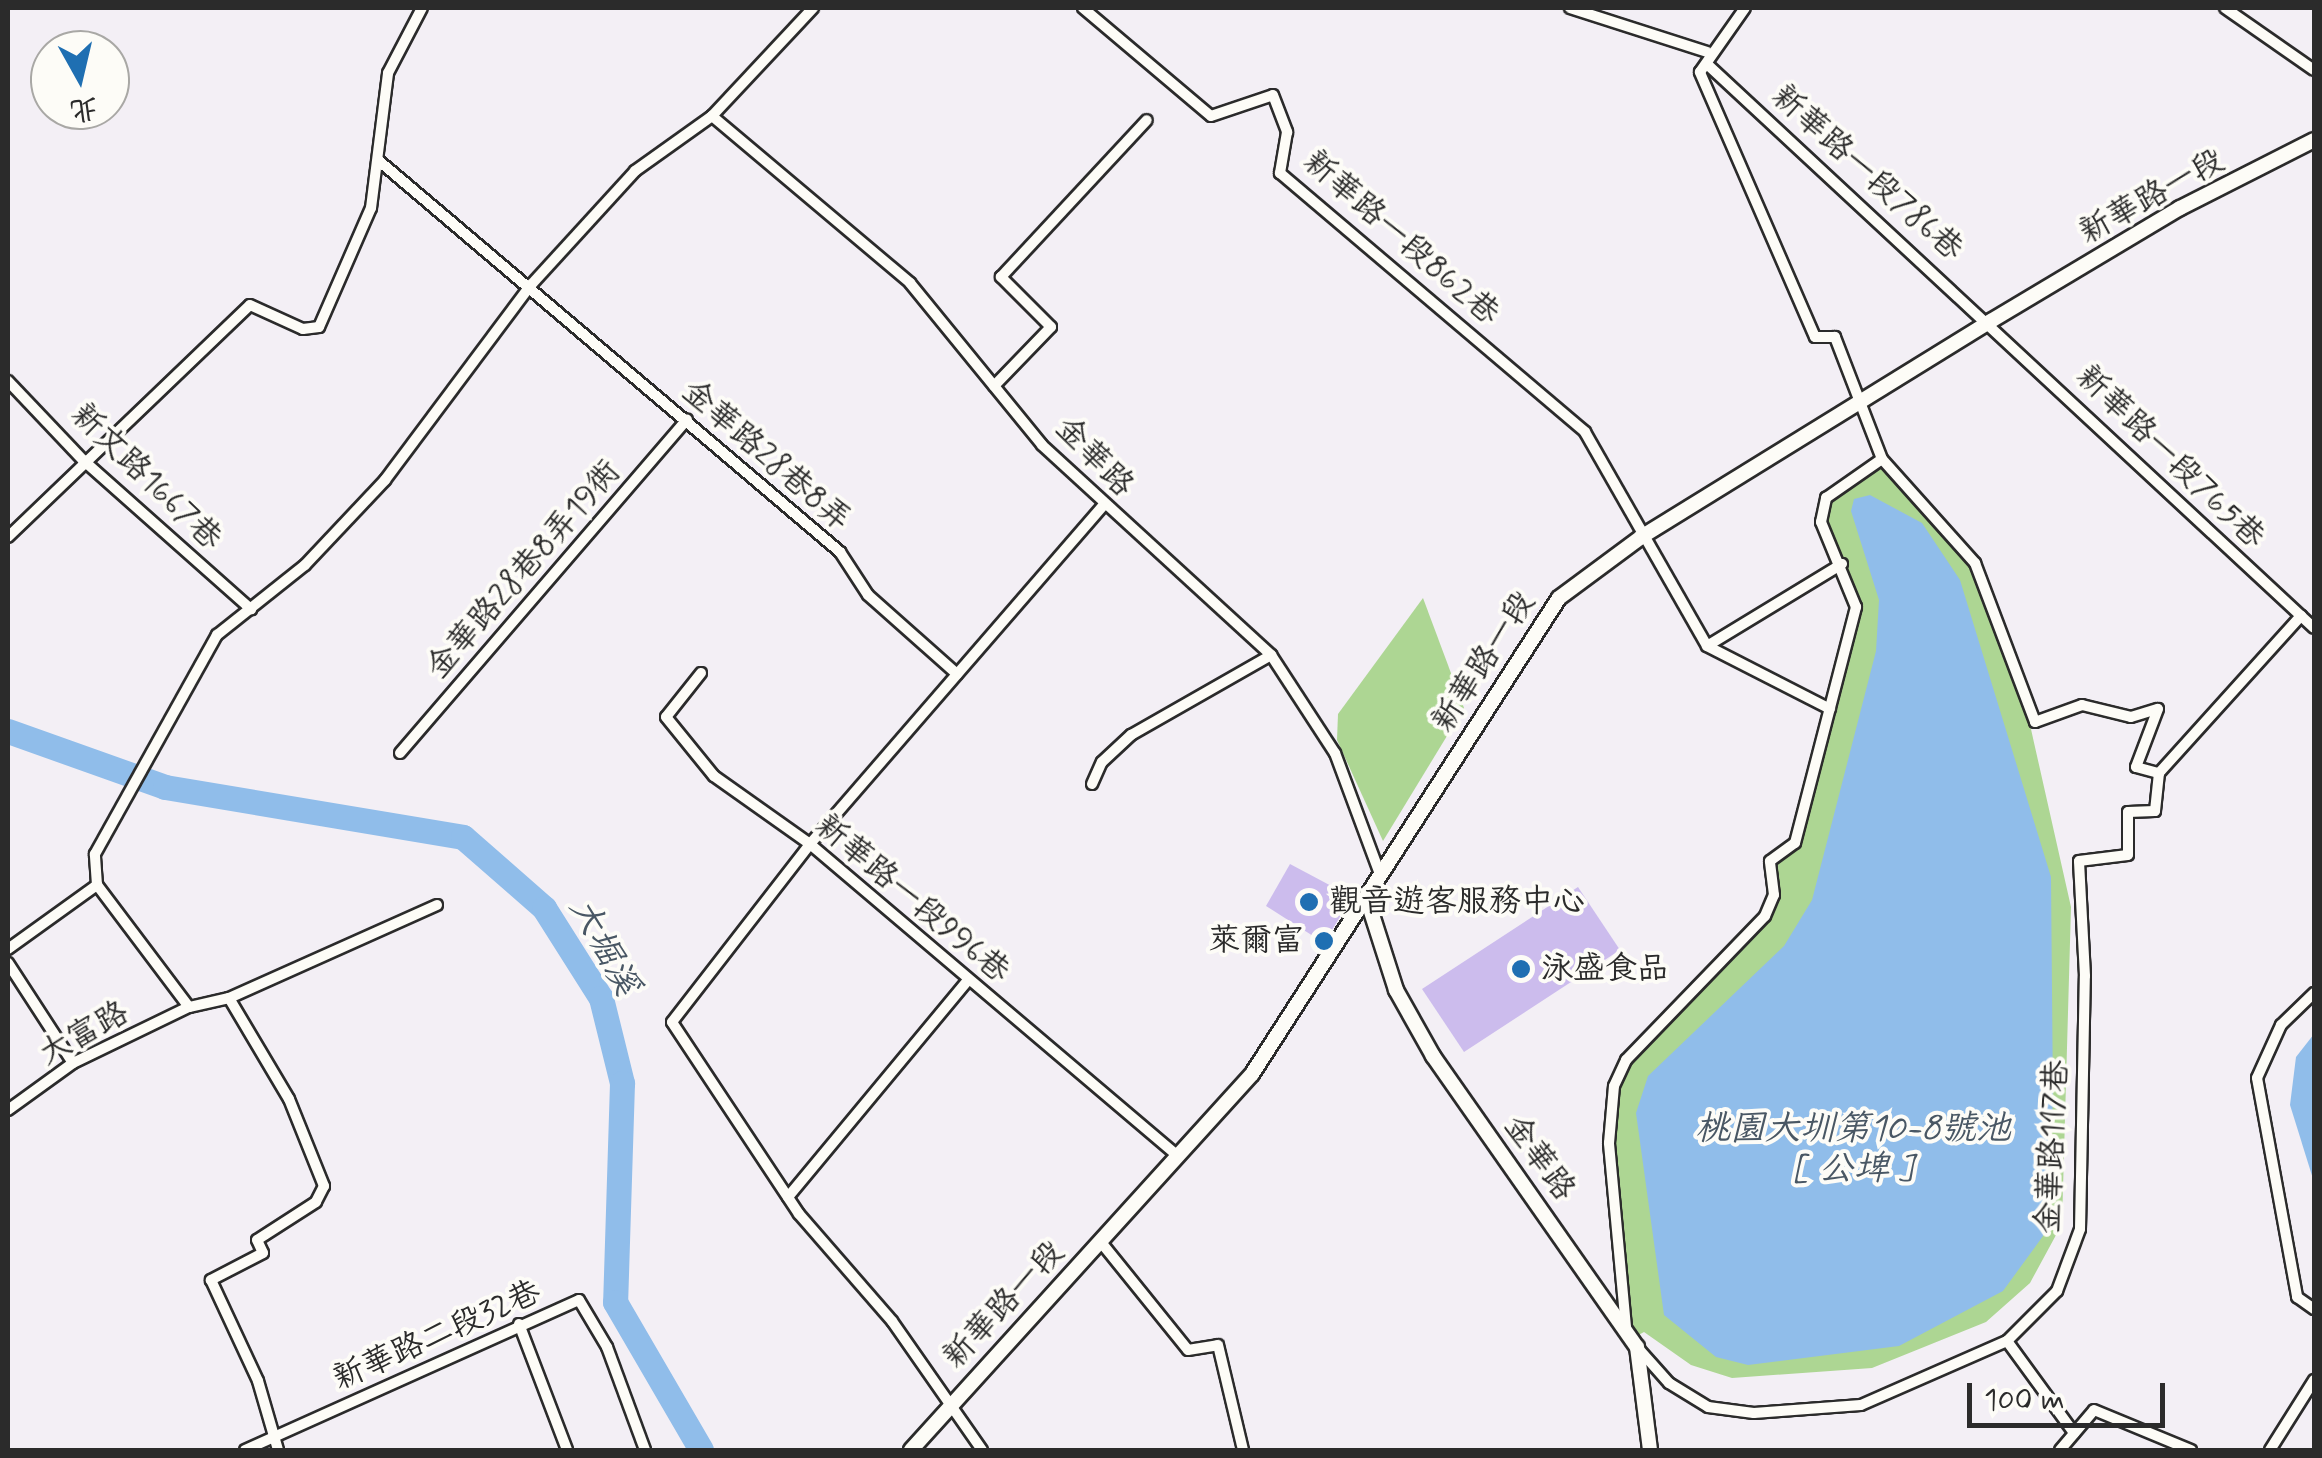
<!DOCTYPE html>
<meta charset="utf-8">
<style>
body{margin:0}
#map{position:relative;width:2322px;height:1458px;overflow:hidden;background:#f3eff5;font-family:Mynerve,"LXGW WenKai TC",sans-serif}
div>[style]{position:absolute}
.green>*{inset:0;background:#add693}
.water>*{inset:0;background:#90bdea}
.river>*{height:25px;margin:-12.5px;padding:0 12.5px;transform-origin:12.5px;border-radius:12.5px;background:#90bdea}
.building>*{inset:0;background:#ccbced}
.roads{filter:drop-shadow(2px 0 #2b2b2b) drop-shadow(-2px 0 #2b2b2b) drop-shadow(0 2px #2b2b2b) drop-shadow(0 -2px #2b2b2b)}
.minor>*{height:10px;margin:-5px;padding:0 5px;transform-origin:5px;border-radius:5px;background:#fdfcf7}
.tertiary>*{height:14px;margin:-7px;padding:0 7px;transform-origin:7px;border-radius:7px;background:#fdfcf7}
.dots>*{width:28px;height:28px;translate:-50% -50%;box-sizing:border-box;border:5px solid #fdfcf7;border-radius:50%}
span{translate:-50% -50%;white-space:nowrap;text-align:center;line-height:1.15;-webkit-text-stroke:8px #fdfcf7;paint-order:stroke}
.street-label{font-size:32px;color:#2b2b2b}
.poi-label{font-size:32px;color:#2b2b2b}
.left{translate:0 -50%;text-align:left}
.right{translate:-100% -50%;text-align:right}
.water-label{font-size:35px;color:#495764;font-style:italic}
.frame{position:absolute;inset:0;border:10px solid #2b2b2b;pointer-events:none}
.north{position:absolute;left:30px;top:30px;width:100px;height:100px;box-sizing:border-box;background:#fdfcf7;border:2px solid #a9a8a5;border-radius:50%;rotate:172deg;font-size:28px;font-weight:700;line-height:40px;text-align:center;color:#2b2b2b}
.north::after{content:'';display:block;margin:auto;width:35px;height:45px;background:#1f6fb2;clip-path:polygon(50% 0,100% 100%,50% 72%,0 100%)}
.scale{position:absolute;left:1967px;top:1383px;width:198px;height:45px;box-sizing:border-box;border:5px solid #2b2b2b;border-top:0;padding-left:12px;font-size:30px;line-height:35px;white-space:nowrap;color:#2b2b2b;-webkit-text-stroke:8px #fdfcf7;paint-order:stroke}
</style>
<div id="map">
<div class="green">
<div style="clip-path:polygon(1881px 457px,1974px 565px,2026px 707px,2071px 907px,2062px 1224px,2030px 1283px,1986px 1322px,1872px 1368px,1732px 1378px,1691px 1365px,1644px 1332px,1633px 1338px,1611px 1105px,1627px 1060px,1767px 916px,1775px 895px,1771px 861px,1796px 843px,1857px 607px,1823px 510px,1827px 491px)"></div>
<div style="clip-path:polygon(1423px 598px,1464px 708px,1383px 841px,1337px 740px,1338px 714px)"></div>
</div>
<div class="water">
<div style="clip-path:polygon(1870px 495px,1922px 523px,1960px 580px,2051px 877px,2053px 1101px,2043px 1236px,2003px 1291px,1899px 1346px,1748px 1365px,1716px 1357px,1664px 1315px,1636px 1113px,1648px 1076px,1784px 946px,1812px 900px,1876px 651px,1879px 600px,1851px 511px,1854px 499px)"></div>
<div style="clip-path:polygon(2314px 1034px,2314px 1182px,2290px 1105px,2296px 1057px)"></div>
</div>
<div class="river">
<div style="left:8px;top:731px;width:167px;rotate:19.6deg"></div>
<div style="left:165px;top:787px;width:302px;rotate:9.5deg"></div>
<div style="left:463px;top:837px;width:108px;rotate:41.2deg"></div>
<div style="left:544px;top:908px;width:107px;rotate:57.7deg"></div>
<div style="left:601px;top:998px;width:88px;rotate:76.1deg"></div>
<div style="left:622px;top:1083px;width:219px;rotate:91.8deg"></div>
<div style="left:615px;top:1302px;width:171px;rotate:59.8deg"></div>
</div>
<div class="building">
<div style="clip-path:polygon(1290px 864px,1352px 897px,1324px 943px,1266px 906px)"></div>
<div style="clip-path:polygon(1578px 887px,1620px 950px,1464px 1052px,1422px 989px)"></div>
</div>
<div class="roads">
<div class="minor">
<div style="left:1083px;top:8px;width:167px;rotate:40.2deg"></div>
<div style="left:1211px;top:116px;width:65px;rotate:-18.7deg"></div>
<div style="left:1273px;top:95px;width:40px;rotate:69deg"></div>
<div style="left:1287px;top:132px;width:42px;rotate:99.7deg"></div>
<div style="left:1280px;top:173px;width:400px;rotate:40.3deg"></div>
<div style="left:1585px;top:432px;width:246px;rotate:60.3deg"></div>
<div style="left:1707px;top:646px;width:138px;rotate:27.1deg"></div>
<div style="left:1570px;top:8px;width:144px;rotate:17.8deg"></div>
<div style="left:2225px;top:8px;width:108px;rotate:34.9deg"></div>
<div style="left:1708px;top:65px;width:827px;rotate:42.89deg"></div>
<div style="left:712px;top:116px;width:259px;rotate:40.1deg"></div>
<div style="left:910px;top:283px;width:209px;rotate:50.8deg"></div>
<div style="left:1042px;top:445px;width:311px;rotate:42.5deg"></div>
<div style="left:1271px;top:655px;width:117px;rotate:56.9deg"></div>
<div style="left:1335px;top:753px;width:129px;rotate:69.6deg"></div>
<div style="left:378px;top:160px;width:606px;rotate:40.31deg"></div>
<div style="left:840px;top:552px;width:51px;rotate:56.9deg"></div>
<div style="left:868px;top:595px;width:119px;rotate:41.6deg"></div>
<div style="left:8px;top:381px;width:109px;rotate:46.5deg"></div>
<div style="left:83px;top:460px;width:225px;rotate:41.6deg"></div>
<div style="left:994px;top:386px;width:82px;rotate:-46deg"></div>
<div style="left:1051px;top:327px;width:71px;rotate:-135deg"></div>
<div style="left:1001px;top:277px;width:214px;rotate:-47.1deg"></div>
<div style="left:1882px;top:459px;width:140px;rotate:48.2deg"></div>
<div style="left:1975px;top:563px;width:170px;rotate:69.3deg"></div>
<div style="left:2035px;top:722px;width:50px;rotate:-19.9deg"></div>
<div style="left:2082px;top:705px;width:50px;rotate:13.8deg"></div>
<div style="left:2131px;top:717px;width:28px;rotate:-17deg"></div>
<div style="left:2158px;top:709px;width:62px;rotate:110.8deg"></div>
<div style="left:2136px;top:767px;width:24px;rotate:15deg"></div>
<div style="left:2159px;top:773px;width:212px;rotate:-47.9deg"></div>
<div style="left:8px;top:537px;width:335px;rotate:-43.8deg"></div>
<div style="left:250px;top:305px;width:58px;rotate:24.4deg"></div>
<div style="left:303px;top:329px;width:16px;rotate:-7deg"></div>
<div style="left:319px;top:327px;width:130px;rotate:-66.4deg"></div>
<div style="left:371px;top:208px;width:136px;rotate:-82.8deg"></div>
<div style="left:388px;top:73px;width:73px;rotate:-62.4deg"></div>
<div style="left:1707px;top:646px;width:158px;rotate:-31.3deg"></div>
<div style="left:701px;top:673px;width:56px;rotate:128.5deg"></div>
<div style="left:666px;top:717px;width:76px;rotate:50.9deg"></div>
<div style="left:714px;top:776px;width:118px;rotate:35.3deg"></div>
<div style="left:810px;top:844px;width:482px;rotate:40.3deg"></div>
<div style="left:400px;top:753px;width:440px;rotate:-49.3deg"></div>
<div style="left:1092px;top:784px;width:24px;rotate:-66deg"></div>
<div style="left:1102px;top:762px;width:40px;rotate:-43deg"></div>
<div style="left:1131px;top:735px;width:161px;rotate:-29.7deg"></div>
<div style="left:437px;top:905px;width:228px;rotate:155.9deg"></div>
<div style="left:229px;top:998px;width:41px;rotate:167.3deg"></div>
<div style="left:189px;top:1007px;width:153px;rotate:-127deg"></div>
<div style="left:97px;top:885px;width:31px;rotate:-94deg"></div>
<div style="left:95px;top:854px;width:251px;rotate:-60.9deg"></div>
<div style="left:217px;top:635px;width:112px;rotate:-38.5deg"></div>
<div style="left:305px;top:565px;width:117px;rotate:-46.7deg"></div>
<div style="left:385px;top:480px;width:244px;rotate:-53.2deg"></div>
<div style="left:531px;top:285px;width:154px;rotate:-47.6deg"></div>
<div style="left:635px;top:171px;width:95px;rotate:-35.5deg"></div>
<div style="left:712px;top:116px;width:148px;rotate:-46.9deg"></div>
<div style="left:8px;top:949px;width:110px;rotate:-35.7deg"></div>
<div style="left:8px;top:963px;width:119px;rotate:57deg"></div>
<div style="left:2314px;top:993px;width:46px;rotate:135.9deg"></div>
<div style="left:2281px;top:1025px;width:58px;rotate:114.4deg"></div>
<div style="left:2257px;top:1078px;width:223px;rotate:79.6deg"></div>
<div style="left:2297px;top:1297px;width:21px;rotate:35deg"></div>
<div style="left:229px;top:998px;width:117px;rotate:59.3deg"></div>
<div style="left:289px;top:1099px;width:94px;rotate:68.1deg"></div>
<div style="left:324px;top:1186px;width:18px;rotate:117deg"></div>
<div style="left:316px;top:1202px;width:70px;rotate:147.2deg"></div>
<div style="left:257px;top:1240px;width:14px;rotate:65deg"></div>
<div style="left:263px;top:1253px;width:59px;rotate:152.6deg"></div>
<div style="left:211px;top:1280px;width:111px;rotate:65deg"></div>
<div style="left:258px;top:1381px;width:72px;rotate:73.8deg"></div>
<div style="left:8px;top:1110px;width:80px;rotate:-35.9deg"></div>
<div style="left:73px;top:1063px;width:129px;rotate:-25.8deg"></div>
<div style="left:788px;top:1197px;width:282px;rotate:-50.3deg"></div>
<div style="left:1100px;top:1241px;width:140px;rotate:51.1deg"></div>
<div style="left:1188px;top:1350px;width:30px;rotate:-9deg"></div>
<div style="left:1218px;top:1345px;width:108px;rotate:76.6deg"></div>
<div style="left:519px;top:1324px;width:135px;rotate:69.1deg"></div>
<div style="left:1626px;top:1327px;width:185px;rotate:-95.3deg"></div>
<div style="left:1609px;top:1143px;width:57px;rotate:-85deg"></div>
<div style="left:1614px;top:1086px;width:29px;rotate:-65deg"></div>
<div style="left:1626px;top:1060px;width:200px;rotate:-46deg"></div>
<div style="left:1765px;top:916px;width:23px;rotate:-67deg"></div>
<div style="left:1774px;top:895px;width:34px;rotate:-97deg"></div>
<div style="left:1770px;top:861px;width:31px;rotate:-36deg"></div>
<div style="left:1795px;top:843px;width:244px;rotate:-75.5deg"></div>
<div style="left:1856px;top:607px;width:92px;rotate:-112.4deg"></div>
<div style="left:1821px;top:522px;width:25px;rotate:-78deg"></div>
<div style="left:1826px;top:498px;width:68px;rotate:-34.9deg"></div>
<div style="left:1882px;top:459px;width:131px;rotate:-111.1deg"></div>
<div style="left:1835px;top:337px;width:20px;rotate:180deg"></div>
<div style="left:1815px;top:337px;width:289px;rotate:-113.5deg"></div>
<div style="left:1700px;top:72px;width:78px;rotate:-54.9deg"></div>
<div style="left:2007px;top:1341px;width:114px;rotate:53.9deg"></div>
<div style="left:1637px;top:1347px;width:48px;rotate:48.4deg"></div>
<div style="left:1669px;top:1383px;width:46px;rotate:31.6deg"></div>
<div style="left:1708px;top:1407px;width:46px;rotate:7.4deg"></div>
<div style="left:1754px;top:1413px;width:107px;rotate:-4.3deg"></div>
<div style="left:1861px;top:1405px;width:159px;rotate:-23.7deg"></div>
<div style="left:2007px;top:1341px;width:71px;rotate:-45deg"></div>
<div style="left:2057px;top:1291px;width:66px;rotate:-69.6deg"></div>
<div style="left:2080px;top:1229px;width:253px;rotate:-88.9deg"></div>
<div style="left:2085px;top:976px;width:115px;rotate:-93deg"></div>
<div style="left:2079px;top:861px;width:49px;rotate:-7deg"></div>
<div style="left:2128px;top:855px;width:43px;rotate:-90deg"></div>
<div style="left:2128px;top:812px;width:27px;rotate:-2deg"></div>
<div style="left:2155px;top:811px;width:38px;rotate:-84deg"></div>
<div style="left:245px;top:1450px;width:366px;rotate:-24.2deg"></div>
<div style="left:579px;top:1300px;width:55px;rotate:59.2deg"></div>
<div style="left:607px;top:1347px;width:110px;rotate:69.7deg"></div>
<div style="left:982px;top:1450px;width:157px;rotate:-124.9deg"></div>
<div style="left:892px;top:1321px;width:142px;rotate:-131deg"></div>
<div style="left:799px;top:1214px;width:230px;rotate:-123.5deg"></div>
<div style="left:672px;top:1022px;width:225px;rotate:-52.2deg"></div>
<div style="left:810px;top:844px;width:447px;rotate:-49.1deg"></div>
<div style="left:2060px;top:1450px;width:52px;rotate:-49.6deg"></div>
<div style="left:2094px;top:1410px;width:105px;rotate:22.4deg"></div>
<div style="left:2270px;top:1450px;width:83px;rotate:-57.8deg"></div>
</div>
<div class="tertiary">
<div style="left:1367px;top:899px;width:96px;rotate:72.3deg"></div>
<div style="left:1396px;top:990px;width:76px;rotate:60.7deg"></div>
<div style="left:1433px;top:1056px;width:355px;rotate:55deg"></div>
<div style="left:1637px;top:1347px;width:104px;rotate:82.8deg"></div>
<div style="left:911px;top:1450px;width:508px;rotate:-47.79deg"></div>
<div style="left:1252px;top:1074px;width:566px;rotate:-57.18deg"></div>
<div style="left:1559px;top:598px;width:102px;rotate:-36.6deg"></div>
<div style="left:1641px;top:537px;width:411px;rotate:-31.7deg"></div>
<div style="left:1991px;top:321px;width:220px;rotate:-30.9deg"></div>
<div style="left:2180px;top:208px;width:150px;rotate:-26.9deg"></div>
</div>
</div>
<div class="dots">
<div style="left:1309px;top:902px;background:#1f6fb2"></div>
<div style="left:1324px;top:941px;background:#1f6fb2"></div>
<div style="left:1521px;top:969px;background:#1f6fb2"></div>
</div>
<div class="street-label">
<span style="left:1867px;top:173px;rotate:42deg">新華路一段786巷</span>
<span style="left:2152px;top:197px;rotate:-29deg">新華路一段</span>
<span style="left:1401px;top:238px;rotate:41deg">新華路一段862巷</span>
<span style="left:766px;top:456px;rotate:41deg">金華路28巷8弄</span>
<span style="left:1094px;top:457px;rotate:46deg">金華路</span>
<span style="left:2170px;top:457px;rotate:44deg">新華路一段765巷</span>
<span style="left:146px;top:477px;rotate:44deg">新文路1667巷</span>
<span style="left:524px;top:570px;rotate:-49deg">金華路28巷8弄19衖</span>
<span style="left:1484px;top:662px;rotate:-57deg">新華路一段</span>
<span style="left:912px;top:899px;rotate:40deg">新華路一段996巷</span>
<span style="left:84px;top:1034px;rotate:-29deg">大富路</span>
<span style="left:2053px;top:1147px;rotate:-87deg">金華路117巷</span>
<span style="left:1539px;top:1158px;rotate:54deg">金華路</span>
<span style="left:1004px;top:1305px;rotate:-47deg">新華路一段</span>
<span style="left:437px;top:1336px;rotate:-24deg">新華路二段32巷</span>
</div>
<div class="poi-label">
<span class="left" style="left:1329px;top:902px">觀音遊客服務中心</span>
<span class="right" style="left:1304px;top:941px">萊爾富</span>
<span class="left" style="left:1541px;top:969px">泳盛食品</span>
</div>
<div class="water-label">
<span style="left:604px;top:947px;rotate:61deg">大堀溪</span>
<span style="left:1853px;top:1149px">桃園大圳第10-8號池<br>[ 公埤 ]</span>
</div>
<div class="frame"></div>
<div class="north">北</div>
<div class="scale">100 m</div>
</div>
